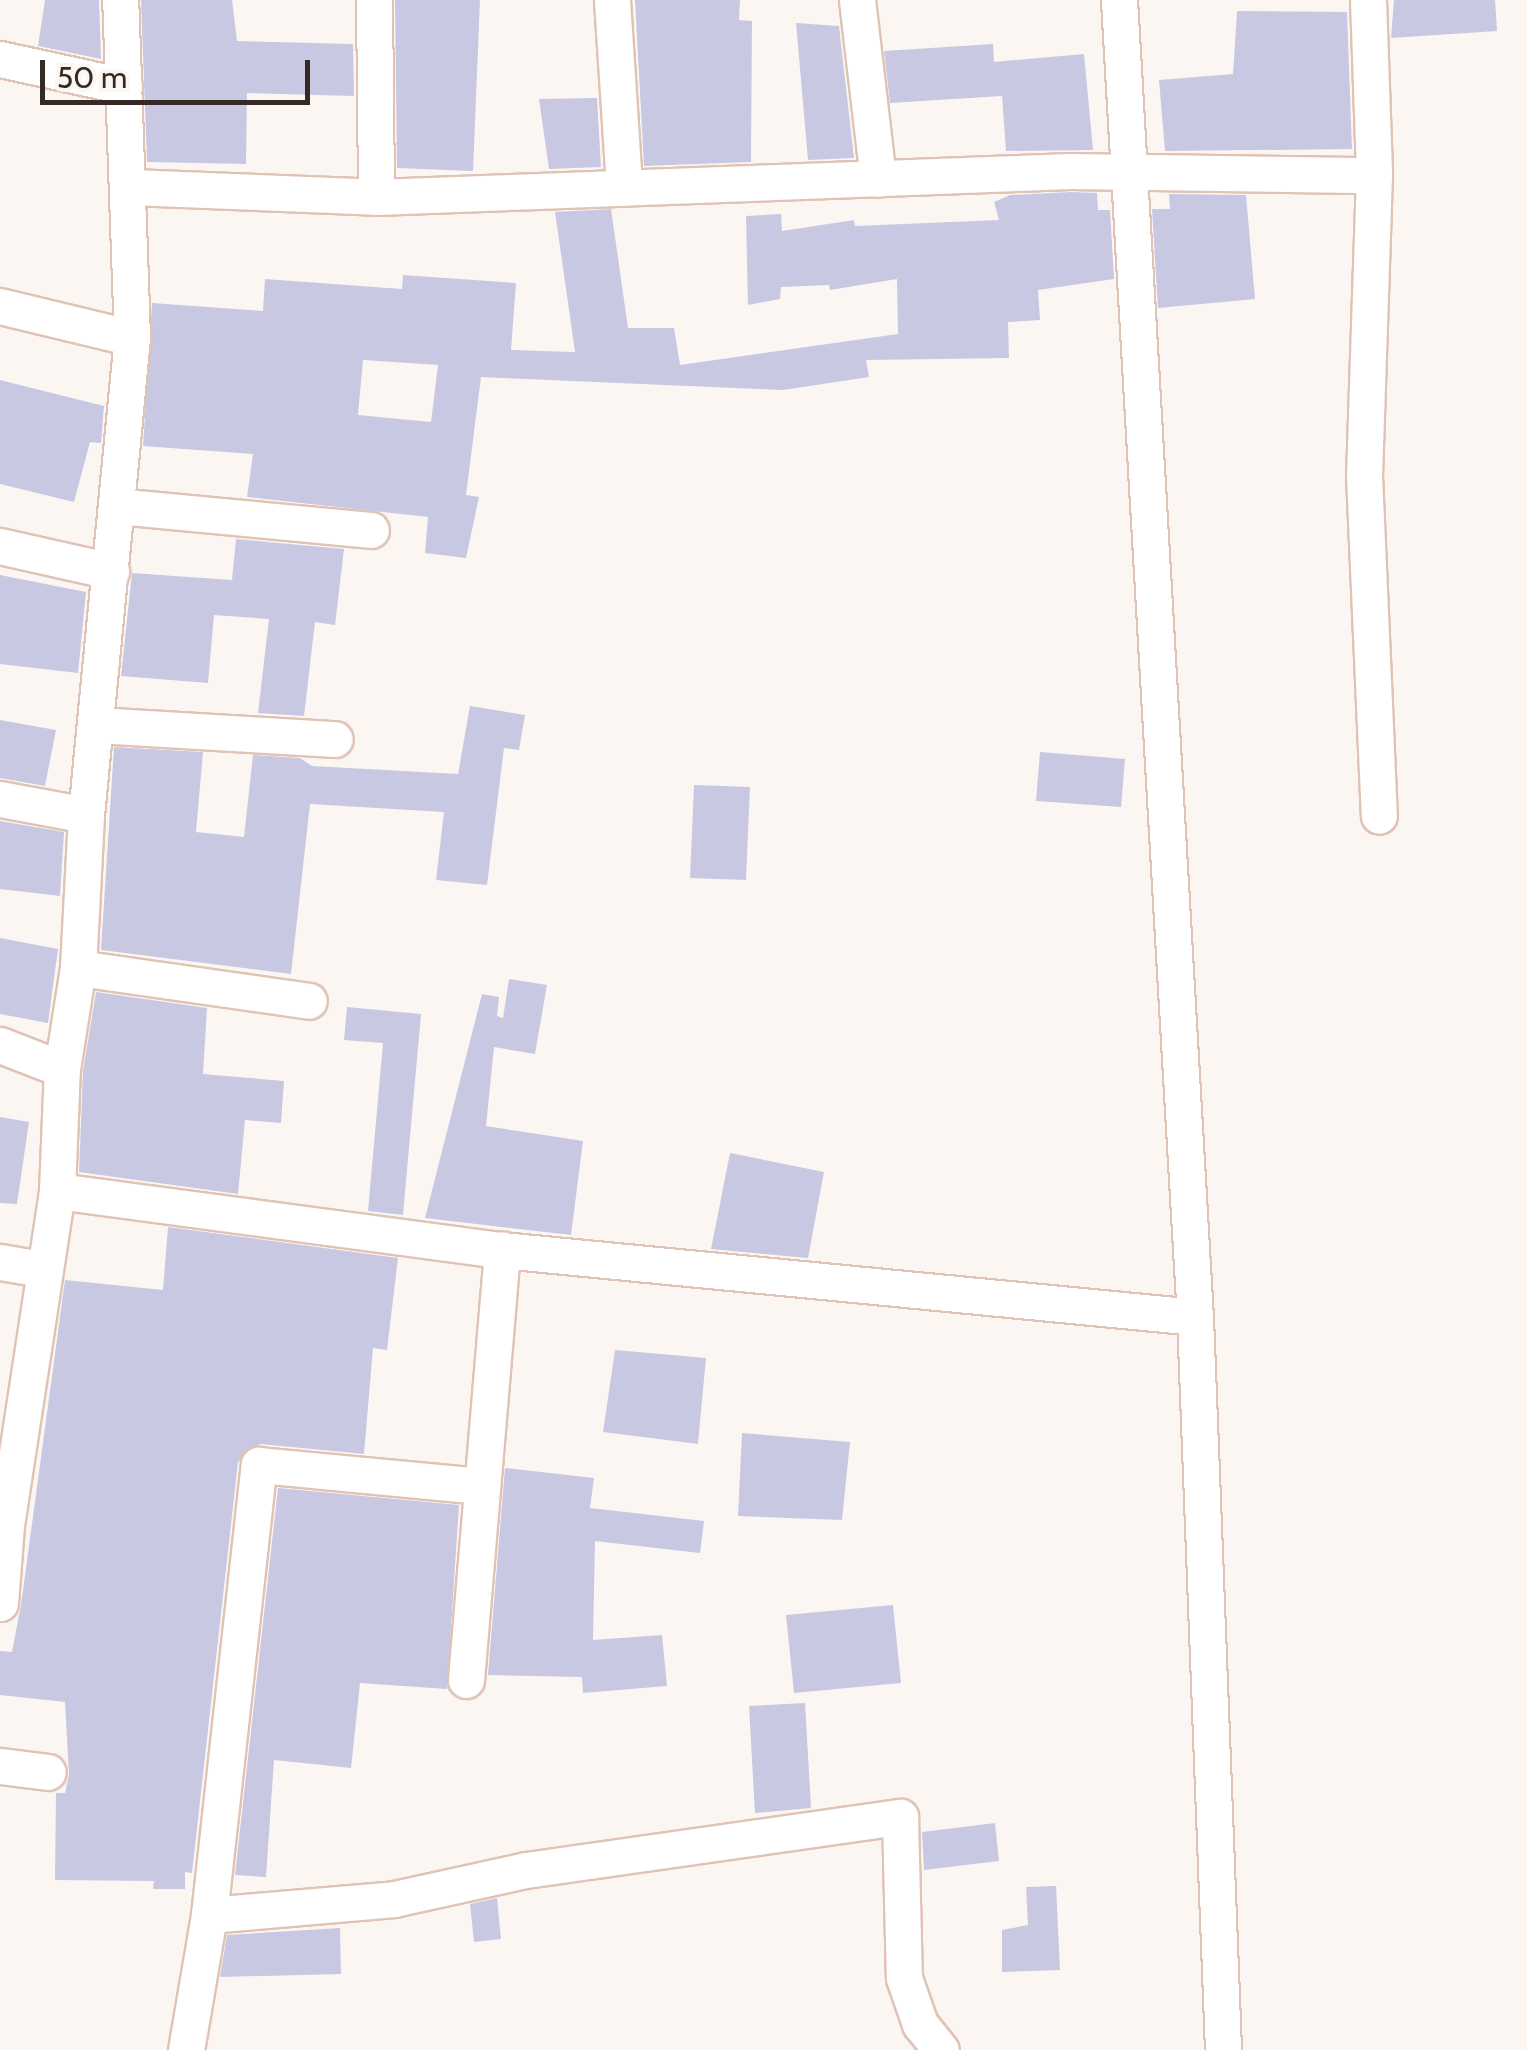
<!DOCTYPE html>
<style>
body{margin:0}
#map{position:relative;width:1527px;height:2050px;overflow:hidden;background:#fcf6f3;font-family:Cabin,sans-serif}
div>[style]{position:absolute}
.building>*{inset:0;background:#c9c8e3}
.roads{filter:drop-shadow(2px 0 #e0c3b4) drop-shadow(-2px 0 #e0c3b4) drop-shadow(0 2px #e0c3b4) drop-shadow(0 -2px #e0c3b4)}
.street>*{height:35px;margin:-17.5px;padding:0 17.5px;transform-origin:17.5px;border-radius:17.5px;background:#fff}
span{translate:-50% -50%;white-space:nowrap;text-align:center;line-height:1.15;-webkit-text-stroke:10px #fcf6f3;paint-order:stroke}
.scale{position:absolute;left:40px;top:60px;width:270px;height:45px;box-sizing:border-box;border:5px solid #342924;border-top:0;padding-left:12px;font-size:30px;line-height:35px;white-space:nowrap;color:#342924;-webkit-text-stroke:8px #fcf6f3;paint-order:stroke}
</style>
<div id="map">
<div class="building">
<div style="clip-path:polygon(45px 0,99px 0,101px 59px,38px 46px)"></div>
<div style="clip-path:polygon(141px 0,232px 0,237px 41px,353px 44px,354px 96px,247px 93px,246px 164px,147px 162px)"></div>
<div style="clip-path:polygon(395px 0,480px 0,473px 171px,397px 168px)"></div>
<div style="clip-path:polygon(635px 0,740px 0,739px 20px,752px 21px,751px 162px,644px 166px)"></div>
<div style="clip-path:polygon(1394px 0,1495px 0,1497px 31px,1391px 38px)"></div>
<div style="clip-path:polygon(1237px 11px,1347px 12px,1352px 149px,1165px 151px,1159px 80px,1233px 74px)"></div>
<div style="clip-path:polygon(796px 23px,839px 26px,854px 158px,808px 160px)"></div>
<div style="clip-path:polygon(993px 44px,994px 62px,1084px 54px,1093px 150px,1006px 151px,1002px 96px,890px 103px,884px 51px)"></div>
<div style="clip-path:polygon(597px 98px,601px 167px,549px 169px,539px 99px)"></div>
<div style="clip-path:polygon(evenodd,1071px 192px,1097px 193px,1098px 210px,1110px 210px,1114px 279px,1038px 290px,1040px 320px,1008px 322px,1009px 358px,866px 360px,869px 377px,783px 390px,481px 377px,466px 495px,479px 497px,466px 558px,425px 553px,428px 517px,247px 497px,253px 454px,143px 446px,152px 303px,263px 311px,265px 279px,402px 289px,403px 275px,516px 283px,511px 350px,575px 352px,555px 212px,611px 209px,628px 328px,674px 328px,680px 365px,898px 334px,897px 279px,830px 290px,829px 285px,781px 287px,780px 299px,748px 305px,746px 216px,781px 214px,782px 231px,854px 220px,855px 226px,999px 220px,994px 202px,1010px 195px,1071px 192px,363px 360px,438px 365px,431px 422px,358px 415px,363px 360px)"></div>
<div style="clip-path:polygon(1169px 194px,1246px 195px,1255px 299px,1158px 308px,1152px 209px,1170px 209px)"></div>
<div style="clip-path:polygon(0 380px,104px 406px,101px 443px,90px 442px,74px 502px,0 484px)"></div>
<div style="clip-path:polygon(236px 539px,344px 549px,335px 625px,315px 622px,304px 716px,258px 713px,269px 619px,214px 615px,208px 683px,121px 676px,132px 573px,232px 580px)"></div>
<div style="clip-path:polygon(0 575px,86px 592px,78px 673px,0 664px)"></div>
<div style="clip-path:polygon(470px 706px,525px 715px,519px 750px,504px 748px,487px 885px,436px 880px,444px 812px,310px 804px,291px 974px,101px 950px,114px 747px,203px 752px,196px 832px,244px 837px,253px 755px,300px 758px,312px 766px,458px 774px)"></div>
<div style="clip-path:polygon(0 720px,56px 730px,45px 786px,0 778px)"></div>
<div style="clip-path:polygon(1040px 752px,1125px 759px,1121px 807px,1036px 801px)"></div>
<div style="clip-path:polygon(694px 785px,750px 787px,746px 880px,690px 878px)"></div>
<div style="clip-path:polygon(0 821px,64px 832px,60px 896px,0 889px)"></div>
<div style="clip-path:polygon(0 938px,58px 949px,48px 1023px,0 1014px)"></div>
<div style="clip-path:polygon(509px 979px,547px 985px,535px 1054px,494px 1047px,486px 1126px,583px 1141px,571px 1235px,425px 1218px,482px 994px,499px 997px,497px 1016px,503px 1018px)"></div>
<div style="clip-path:polygon(96px 992px,207px 1008px,203px 1074px,284px 1081px,281px 1123px,245px 1120px,238px 1194px,79px 1172px,83px 1071px)"></div>
<div style="clip-path:polygon(347px 1007px,421px 1014px,403px 1215px,368px 1211px,383px 1043px,344px 1040px)"></div>
<div style="clip-path:polygon(0 1117px,29px 1122px,17px 1204px,0 1203px)"></div>
<div style="clip-path:polygon(730px 1153px,824px 1172px,808px 1258px,711px 1249px)"></div>
<div style="clip-path:polygon(168px 1227px,398px 1258px,387px 1350px,373px 1348px,364px 1454px,260px 1444px,238px 1462px,192px 1873px,185px 1872px,185px 1889px,153px 1889px,154px 1881px,55px 1880px,56px 1793px,65px 1793px,69px 1774px,65px 1702px,0 1695px,0 1651px,12px 1652px,21px 1605px,65px 1280px,163px 1290px)"></div>
<div style="clip-path:polygon(615px 1350px,706px 1358px,698px 1444px,603px 1432px)"></div>
<div style="clip-path:polygon(742px 1433px,850px 1442px,842px 1520px,738px 1516px)"></div>
<div style="clip-path:polygon(505px 1468px,594px 1478px,590px 1508px,704px 1521px,700px 1553px,595px 1541px,593px 1640px,662px 1635px,667px 1686px,583px 1693px,582px 1677px,488px 1675px)"></div>
<div style="clip-path:polygon(278px 1488px,459px 1505px,447px 1689px,360px 1683px,351px 1768px,274px 1760px,266px 1877px,235px 1875px)"></div>
<div style="clip-path:polygon(893px 1605px,901px 1683px,794px 1693px,786px 1615px)"></div>
<div style="clip-path:polygon(805px 1703px,811px 1808px,755px 1813px,749px 1706px)"></div>
<div style="clip-path:polygon(995px 1823px,999px 1861px,924px 1870px,922px 1832px)"></div>
<div style="clip-path:polygon(1056px 1886px,1060px 1970px,1002px 1972px,1002px 1930px,1028px 1925px,1026px 1887px)"></div>
<div style="clip-path:polygon(497px 1898px,501px 1939px,474px 1942px,470px 1904px)"></div>
<div style="clip-path:polygon(340px 1928px,341px 1974px,220px 1977px,227px 1935px)"></div>
</div>
<div class="roads">
<div class="street">
<div style="left:374px;top:0;width:197px;rotate:89.4deg"></div>
<div style="left:612px;top:0;width:188px;rotate:86.3deg"></div>
<div style="left:857px;top:0;width:180px;rotate:83.3deg"></div>
<div style="left:1119px;top:0;width:1319px;rotate:86.7deg"></div>
<div style="left:1195px;top:1317px;width:734px;rotate:87.81deg"></div>
<div style="left:1368px;top:0;width:175px;rotate:88deg"></div>
<div style="left:1374px;top:175px;width:300px;rotate:91.9deg"></div>
<div style="left:1364px;top:475px;width:341px;rotate:87.5deg"></div>
<div style="left:0;top:59px;width:127px;rotate:12.3deg"></div>
<div style="left:131px;top:187px;width:245px;rotate:2.3deg"></div>
<div style="left:376px;top:197px;width:695px;rotate:-2.14deg"></div>
<div style="left:1071px;top:171px;width:303px;rotate:0.8deg"></div>
<div style="left:0;top:306px;width:136px;rotate:13.6deg"></div>
<div style="left:117px;top:506px;width:255px;rotate:5.4deg"></div>
<div style="left:0;top:546px;width:114px;rotate:12.7deg"></div>
<div style="left:97px;top:725px;width:238px;rotate:3.4deg"></div>
<div style="left:0;top:799px;width:87px;rotate:10.5deg"></div>
<div style="left:78px;top:968px;width:233px;rotate:8.1deg"></div>
<div style="left:0;top:1045px;width:66px;rotate:21.2deg"></div>
<div style="left:57px;top:1191px;width:449px;rotate:7.6deg"></div>
<div style="left:502px;top:1250px;width:696px;rotate:5.52deg"></div>
<div style="left:0;top:1262px;width:42px;rotate:9.7deg"></div>
<div style="left:0;top:1524px;width:6px;rotate:9deg"></div>
<div style="left:6px;top:1525px;width:338px;rotate:-81.3deg"></div>
<div style="left:57px;top:1191px;width:122px;rotate:-87.7deg"></div>
<div style="left:62px;top:1069px;width:102px;rotate:-81deg"></div>
<div style="left:78px;top:968px;width:153px;rotate:-87deg"></div>
<div style="left:86px;top:815px;width:479px;rotate:-84.5deg"></div>
<div style="left:132px;top:338px;width:338px;rotate:-92deg"></div>
<div style="left:0;top:1603px;width:78px;rotate:-85.6deg"></div>
<div style="left:466px;top:1680px;width:432px;rotate:-85.2deg"></div>
<div style="left:0;top:1766px;width:48px;rotate:7.1deg"></div>
<div style="left:209px;top:1915px;width:186px;rotate:-4.9deg"></div>
<div style="left:394px;top:1899px;width:135px;rotate:-12.4deg"></div>
<div style="left:526px;top:1870px;width:378px;rotate:-8.1deg"></div>
<div style="left:900px;top:1817px;width:161px;rotate:88.6deg"></div>
<div style="left:904px;top:1978px;width:49px;rotate:70.8deg"></div>
<div style="left:920px;top:2024px;width:33px;rotate:51deg"></div>
<div style="left:186px;top:2050px;width:137px;rotate:-80.3deg"></div>
<div style="left:209px;top:1915px;width:453px;rotate:-83.7deg"></div>
<div style="left:259px;top:1465px;width:224px;rotate:5.4deg"></div>
</div>
</div>
<div class="scale">50 m</div>
</div>
